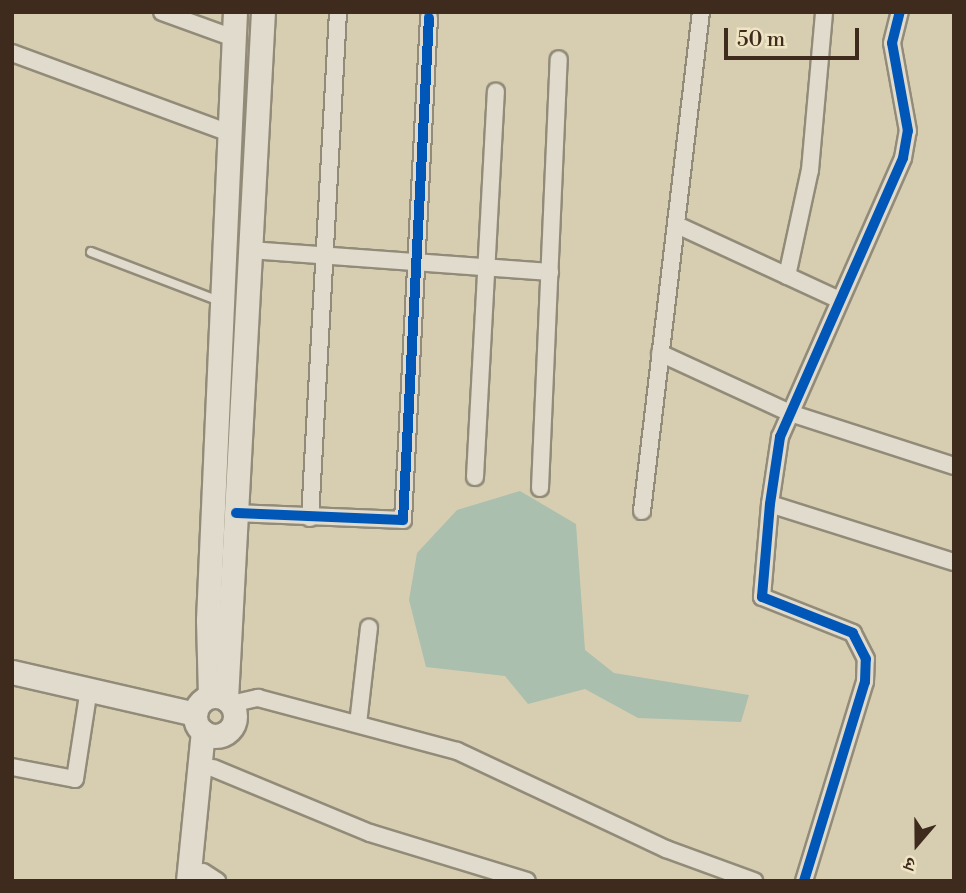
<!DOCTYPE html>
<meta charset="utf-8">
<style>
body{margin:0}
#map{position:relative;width:966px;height:893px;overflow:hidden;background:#d7ceb1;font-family:"Libre Bodoni","Noto Serif Devanagari",serif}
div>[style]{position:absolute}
.water>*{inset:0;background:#aabfad}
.roads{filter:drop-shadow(2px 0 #928b79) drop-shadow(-2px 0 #928b79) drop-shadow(0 2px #928b79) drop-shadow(0 -2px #928b79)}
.lane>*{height:8px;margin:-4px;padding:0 4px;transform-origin:4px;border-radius:4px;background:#e0dbcc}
.street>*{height:16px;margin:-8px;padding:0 8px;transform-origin:8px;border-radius:8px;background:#e0dbcc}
.secondary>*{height:23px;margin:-11.5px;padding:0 11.5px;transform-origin:11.5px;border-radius:11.5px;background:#e0dbcc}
.secondary>.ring{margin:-11.5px;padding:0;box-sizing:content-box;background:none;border:23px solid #e0dbcc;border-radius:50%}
.cycleway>*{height:10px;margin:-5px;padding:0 5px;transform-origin:5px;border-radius:5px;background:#0057b8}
span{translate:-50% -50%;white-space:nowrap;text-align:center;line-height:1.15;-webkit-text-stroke:5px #efe4c3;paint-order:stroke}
.frame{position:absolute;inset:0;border:14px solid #3e2b1d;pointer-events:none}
.north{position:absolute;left:882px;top:809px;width:70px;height:70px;-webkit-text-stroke:5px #efe4c3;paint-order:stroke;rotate:200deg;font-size:19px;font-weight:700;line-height:28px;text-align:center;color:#3e2b1d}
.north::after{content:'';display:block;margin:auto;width:24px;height:32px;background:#3e2b1d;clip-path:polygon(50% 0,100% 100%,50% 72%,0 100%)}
.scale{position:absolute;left:724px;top:28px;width:135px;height:32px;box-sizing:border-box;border:4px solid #3e2b1d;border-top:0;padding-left:9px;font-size:21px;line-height:24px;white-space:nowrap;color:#3e2b1d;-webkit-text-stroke:5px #efe4c3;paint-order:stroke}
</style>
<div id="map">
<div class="water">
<div style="clip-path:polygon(520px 491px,576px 524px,585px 650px,614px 673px,749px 695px,741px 722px,638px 718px,585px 689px,528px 704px,505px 676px,426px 667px,409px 600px,417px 553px,457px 510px)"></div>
</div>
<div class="roads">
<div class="lane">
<div style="left:91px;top:252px;width:137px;rotate:20.9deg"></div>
</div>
<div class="street">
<div style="left:162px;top:12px;width:77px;rotate:19.9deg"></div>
<div style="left:12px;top:53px;width:231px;rotate:20.2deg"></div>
<div style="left:677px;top:225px;width:179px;rotate:24.8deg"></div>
<div style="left:250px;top:250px;width:301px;rotate:4.2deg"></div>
<div style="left:787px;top:276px;width:108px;rotate:-77.8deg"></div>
<div style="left:810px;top:170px;width:159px;rotate:-84.9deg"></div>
<div style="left:660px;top:353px;width:143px;rotate:24.8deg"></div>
<div style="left:790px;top:413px;width:172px;rotate:17.9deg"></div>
<div style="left:475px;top:477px;width:386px;rotate:-86.9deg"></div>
<div style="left:540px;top:488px;width:429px;rotate:-87.5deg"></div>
<div style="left:770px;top:504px;width:193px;rotate:17.5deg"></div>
<div style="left:642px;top:511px;width:502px;rotate:-83.26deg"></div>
<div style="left:236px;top:513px;width:167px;rotate:2.4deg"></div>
<div style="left:403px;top:520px;width:503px;rotate:-87.04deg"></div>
<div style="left:310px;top:518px;width:507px;rotate:-86.83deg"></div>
<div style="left:231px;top:704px;width:28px;rotate:-13deg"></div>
<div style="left:258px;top:698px;width:206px;rotate:14.9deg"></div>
<div style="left:457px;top:751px;width:231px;rotate:25.1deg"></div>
<div style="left:666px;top:849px;width:94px;rotate:20deg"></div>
<div style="left:358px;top:724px;width:97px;rotate:-83.5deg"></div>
<div style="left:12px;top:767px;width:64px;rotate:10.8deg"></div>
<div style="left:75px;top:779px;width:91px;rotate:-81.2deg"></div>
<div style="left:213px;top:768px;width:170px;rotate:22.5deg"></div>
<div style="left:370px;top:833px;width:164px;rotate:17deg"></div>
<div style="left:203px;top:872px;width:17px;rotate:33deg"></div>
<div style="left:804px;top:881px;width:208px;rotate:-73deg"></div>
<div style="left:865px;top:682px;width:23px;rotate:-88deg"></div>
<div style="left:866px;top:659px;width:29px;rotate:-117deg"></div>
<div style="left:853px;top:633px;width:98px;rotate:-158.4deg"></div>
<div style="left:762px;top:597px;width:93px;rotate:-85.1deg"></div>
<div style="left:770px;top:504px;width:68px;rotate:-81.5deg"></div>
<div style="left:780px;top:437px;width:305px;rotate:-66.2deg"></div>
<div style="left:903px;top:158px;width:27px;rotate:-80deg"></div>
<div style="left:908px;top:131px;width:89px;rotate:-100.3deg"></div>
<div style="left:892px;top:43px;width:32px;rotate:-76deg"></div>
</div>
<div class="secondary">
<div style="left:12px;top:672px;width:188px;rotate:12.9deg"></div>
<div style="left:210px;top:696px;width:76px;rotate:-91.5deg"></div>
<div style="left:208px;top:620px;width:609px;rotate:-87.46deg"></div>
<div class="ring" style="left:195px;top:696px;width:17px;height:17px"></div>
<div style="left:226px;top:699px;width:688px;rotate:-86.92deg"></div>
<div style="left:188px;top:881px;width:150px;rotate:-84.3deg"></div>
</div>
</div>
<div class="cycleway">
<div style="left:236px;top:513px;width:167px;rotate:2.4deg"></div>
<div style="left:403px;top:520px;width:503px;rotate:-87.04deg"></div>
<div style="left:804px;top:881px;width:208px;rotate:-73deg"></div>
<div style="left:865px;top:682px;width:23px;rotate:-88deg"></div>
<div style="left:866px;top:659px;width:29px;rotate:-117deg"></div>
<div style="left:853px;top:633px;width:98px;rotate:-158.4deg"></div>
<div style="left:762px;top:597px;width:93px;rotate:-85.1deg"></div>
<div style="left:770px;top:504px;width:68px;rotate:-81.5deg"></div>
<div style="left:780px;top:437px;width:305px;rotate:-66.2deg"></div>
<div style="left:903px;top:158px;width:27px;rotate:-80deg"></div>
<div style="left:908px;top:131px;width:89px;rotate:-100.3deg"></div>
<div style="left:892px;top:43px;width:32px;rotate:-76deg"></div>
</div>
<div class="frame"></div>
<div class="north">उ</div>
<div class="scale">50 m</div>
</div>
